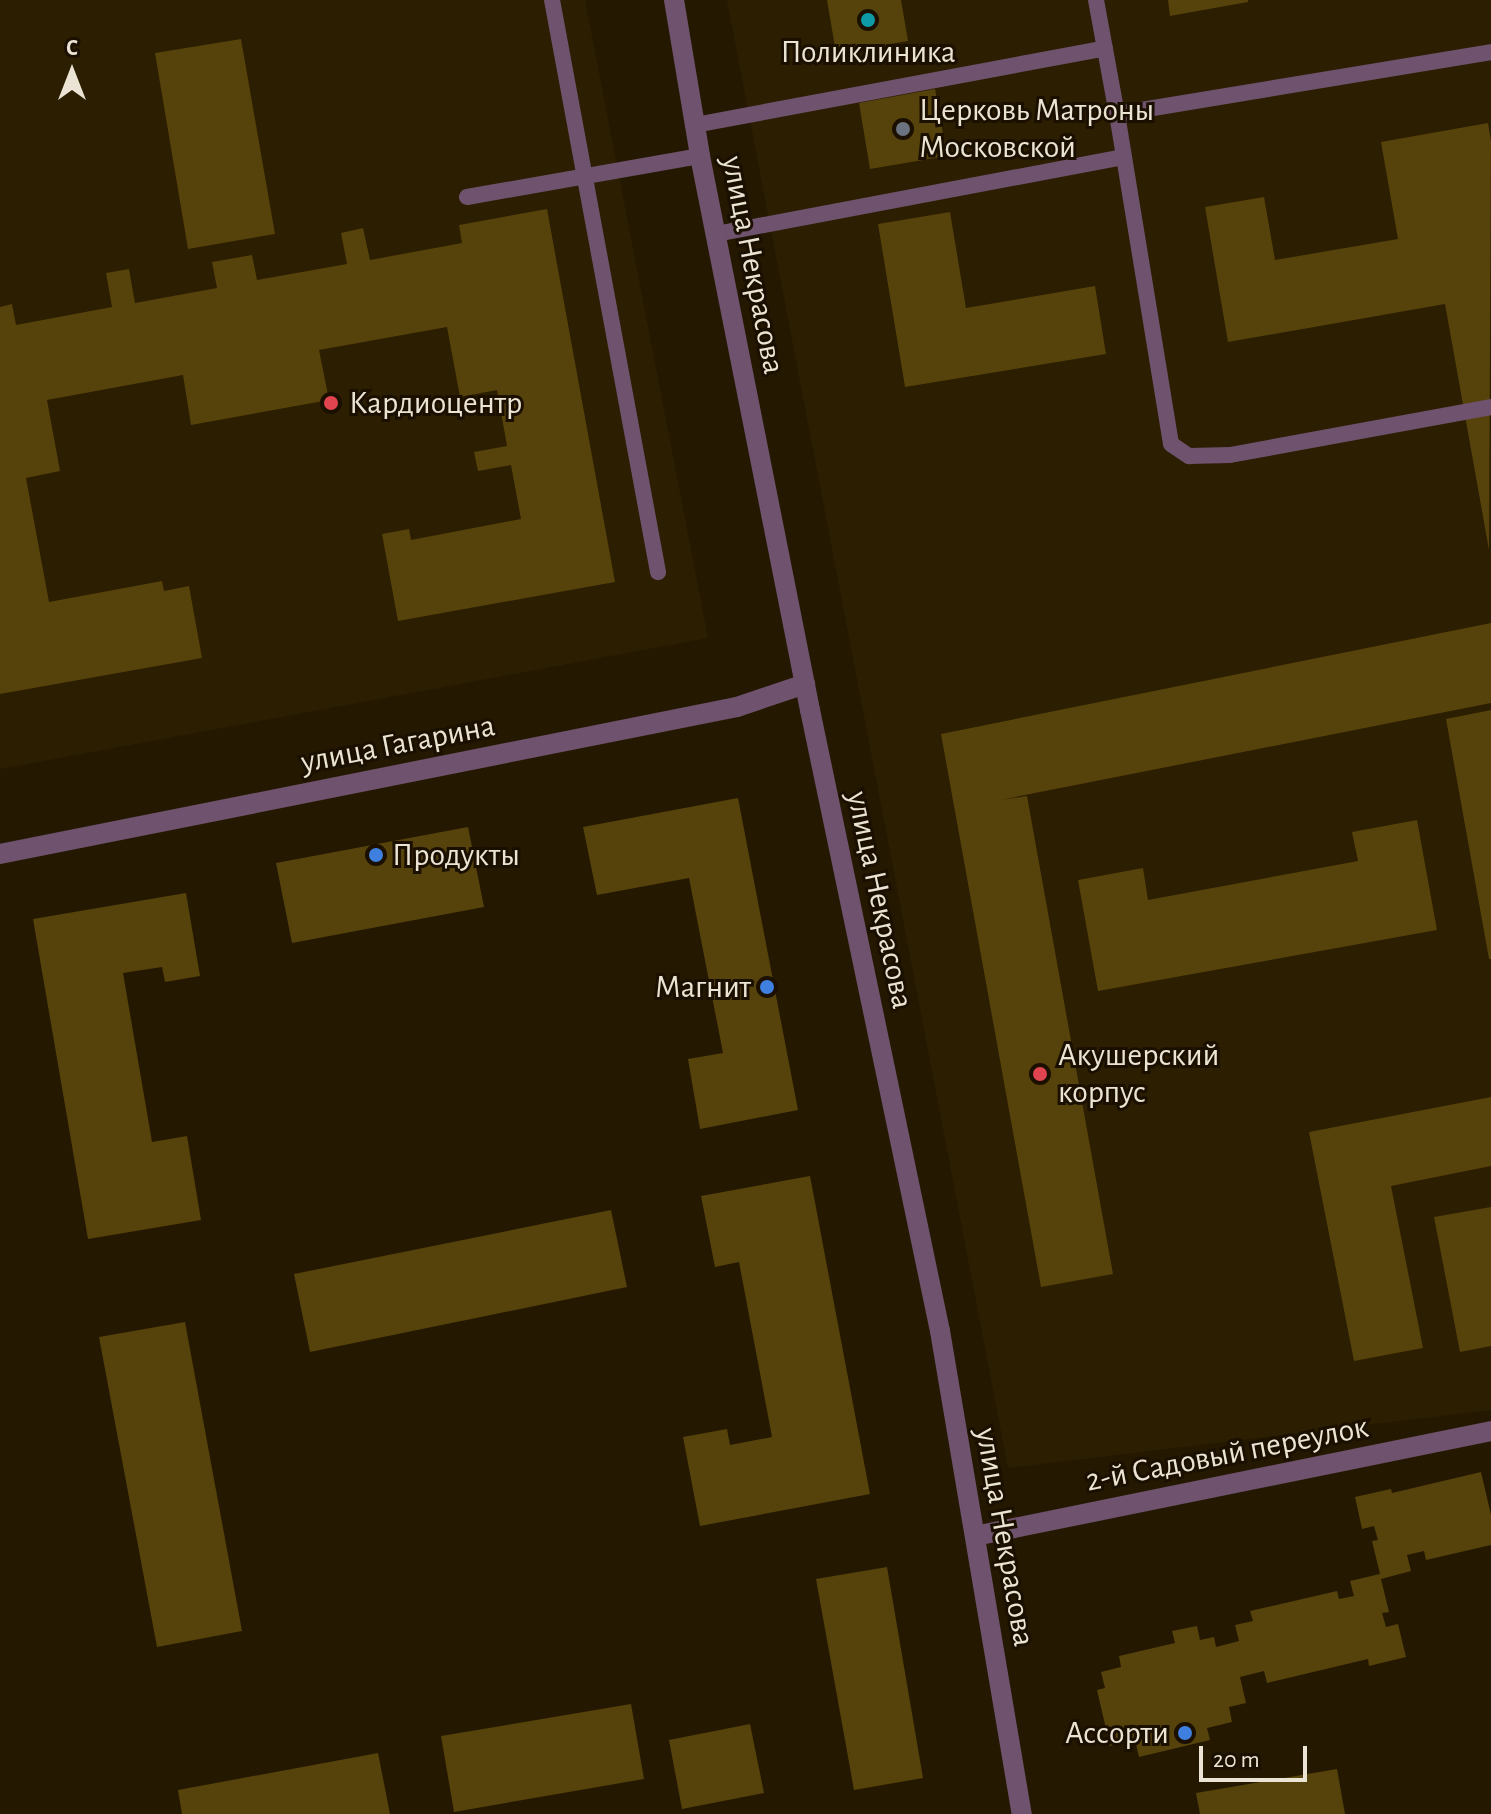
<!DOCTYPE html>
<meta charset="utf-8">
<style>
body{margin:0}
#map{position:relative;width:1491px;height:1814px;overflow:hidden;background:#241900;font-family:"Alegreya Sans",sans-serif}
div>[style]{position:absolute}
.built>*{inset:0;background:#2c1e00}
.building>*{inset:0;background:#56420b}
.service>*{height:16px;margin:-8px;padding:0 8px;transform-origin:8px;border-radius:8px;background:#6e526e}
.minor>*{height:20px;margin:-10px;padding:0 10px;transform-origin:10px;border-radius:10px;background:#6e526e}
.dots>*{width:22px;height:22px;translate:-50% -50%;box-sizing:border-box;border:4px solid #1b1000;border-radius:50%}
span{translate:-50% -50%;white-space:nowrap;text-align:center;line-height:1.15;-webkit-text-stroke:6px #1b1000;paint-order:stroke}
.poi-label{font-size:32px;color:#ebe4d4}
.left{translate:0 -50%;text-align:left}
.right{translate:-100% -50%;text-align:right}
.street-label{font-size:32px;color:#ebe4d4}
.north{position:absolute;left:32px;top:32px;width:80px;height:80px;-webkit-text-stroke:6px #1b1000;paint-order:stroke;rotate:0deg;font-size:22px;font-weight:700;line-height:32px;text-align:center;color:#ebe4d4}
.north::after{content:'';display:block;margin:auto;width:28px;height:36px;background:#ebe4d4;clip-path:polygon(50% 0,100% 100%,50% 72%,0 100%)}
.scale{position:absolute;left:1199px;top:1746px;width:108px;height:36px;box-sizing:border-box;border:4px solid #ebe4d4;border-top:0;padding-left:10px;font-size:24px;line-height:28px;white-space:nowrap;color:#ebe4d4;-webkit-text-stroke:6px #1b1000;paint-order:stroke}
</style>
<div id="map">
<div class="built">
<div style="clip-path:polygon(0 0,585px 0,708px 638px,0 769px)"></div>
<div style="clip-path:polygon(727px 0,1491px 0,1491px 1410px,1008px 1468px)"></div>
</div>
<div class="building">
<div style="clip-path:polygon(827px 0,901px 0,908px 41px,836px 53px)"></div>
<div style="clip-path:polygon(1168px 0,1248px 0,1248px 2px,1170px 16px)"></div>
<div style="clip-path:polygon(241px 39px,275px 234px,188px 249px,155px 53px)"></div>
<div style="clip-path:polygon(935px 89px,947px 156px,870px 169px,859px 103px)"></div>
<div style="clip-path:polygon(1488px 123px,1491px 141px,1489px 550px,1445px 304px,1228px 342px,1205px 207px,1264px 197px,1275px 260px,1398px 239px,1381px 142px)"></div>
<div style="clip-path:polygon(547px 209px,615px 582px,398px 621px,382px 534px,409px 529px,411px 540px,521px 519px,511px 465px,478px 471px,474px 452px,507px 446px,497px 390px,460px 397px,447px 327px,319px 350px,329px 400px,191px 425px,183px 375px,47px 400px,60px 471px,26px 478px,49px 602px,162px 581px,164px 591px,189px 586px,202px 658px,0 694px,0 307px,12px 304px,16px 325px,112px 307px,106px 273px,129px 269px,135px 303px,217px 288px,212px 262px,252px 255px,257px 280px,347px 264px,341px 233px,363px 228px,370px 260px,462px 243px,459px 225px)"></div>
<div style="clip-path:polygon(950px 212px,966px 308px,1095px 286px,1106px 354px,905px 387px,878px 224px)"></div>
<div style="clip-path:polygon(1491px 623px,1491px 703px,1000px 800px,1027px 796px,1113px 1274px,1041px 1287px,941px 734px)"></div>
<div style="clip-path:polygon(1491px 710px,1491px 959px,1489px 959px,1446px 719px)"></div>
<div style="clip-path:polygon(738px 798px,798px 1110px,700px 1129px,688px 1059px,723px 1053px,689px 878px,597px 895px,583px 827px)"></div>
<div style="clip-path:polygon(1417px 820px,1437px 930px,1098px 991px,1078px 880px,1143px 868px,1148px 900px,1358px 861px,1352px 832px)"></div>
<div style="clip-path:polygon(468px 827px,484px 907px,292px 943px,276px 863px)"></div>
<div style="clip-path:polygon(186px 893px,200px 976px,165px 982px,162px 967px,123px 973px,152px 1142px,187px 1136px,201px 1220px,88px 1239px,33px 919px)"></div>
<div style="clip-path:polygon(1491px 1097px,1491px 1166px,1391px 1186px,1423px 1348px,1354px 1361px,1309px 1132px)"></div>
<div style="clip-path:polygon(810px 1176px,870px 1494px,700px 1526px,683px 1437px,727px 1429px,730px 1445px,772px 1437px,739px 1262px,715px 1267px,701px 1196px)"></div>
<div style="clip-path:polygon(1491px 1207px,1491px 1346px,1460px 1352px,1434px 1217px)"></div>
<div style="clip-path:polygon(611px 1210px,627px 1287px,310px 1352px,294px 1274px)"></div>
<div style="clip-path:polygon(185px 1322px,242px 1631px,157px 1647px,99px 1337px)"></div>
<div style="clip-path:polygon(1481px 1472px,1491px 1515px,1491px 1545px,1426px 1560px,1424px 1551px,1407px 1555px,1411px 1571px,1381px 1579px,1389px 1612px,1382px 1613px,1386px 1627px,1398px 1624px,1406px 1657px,1369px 1666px,1368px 1659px,1267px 1683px,1264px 1671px,1240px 1677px,1246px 1703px,1229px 1707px,1232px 1722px,1207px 1728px,1210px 1740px,1139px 1757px,1135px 1740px,1110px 1746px,1097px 1690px,1105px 1688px,1101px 1672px,1121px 1667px,1119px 1656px,1175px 1643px,1172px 1631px,1197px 1626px,1200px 1640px,1214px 1637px,1216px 1647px,1239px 1641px,1235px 1625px,1253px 1621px,1250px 1611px,1337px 1591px,1339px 1599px,1354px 1596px,1350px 1581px,1380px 1574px,1372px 1541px,1378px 1540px,1374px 1526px,1362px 1529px,1355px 1497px,1391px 1489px,1392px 1493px)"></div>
<div style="clip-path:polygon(887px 1567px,923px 1778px,854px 1790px,816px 1579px)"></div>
<div style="clip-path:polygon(631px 1704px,644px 1779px,454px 1812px,441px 1736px)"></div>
<div style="clip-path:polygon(750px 1724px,764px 1793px,682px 1809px,669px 1740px)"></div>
<div style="clip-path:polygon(378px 1753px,390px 1814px,182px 1814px,178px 1790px)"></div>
<div style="clip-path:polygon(1337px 1769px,1345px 1814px,1200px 1814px,1196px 1793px)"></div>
</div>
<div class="service">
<div style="left:552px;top:0;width:582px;rotate:79.5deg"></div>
<div style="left:1096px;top:0;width:116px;rotate:79.6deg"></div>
<div style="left:1117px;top:114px;width:379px;rotate:-9.4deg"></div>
<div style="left:1117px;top:114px;width:334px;rotate:80.7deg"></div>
<div style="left:1171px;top:444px;width:22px;rotate:34deg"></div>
<div style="left:1189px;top:456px;width:41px;rotate:-1.4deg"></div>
<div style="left:1230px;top:455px;width:265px;rotate:-10.4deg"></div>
<div style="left:695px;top:125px;width:417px;rotate:-10.6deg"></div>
<div style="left:467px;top:197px;width:237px;rotate:-10deg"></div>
<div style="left:716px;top:234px;width:414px;rotate:-10.7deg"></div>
</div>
<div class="minor">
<div style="left:674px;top:0;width:158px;rotate:80.5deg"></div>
<div style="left:700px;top:156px;width:565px;rotate:78.77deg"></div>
<div style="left:810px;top:710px;width:634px;rotate:78.18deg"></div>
<div style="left:940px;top:1331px;width:490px;rotate:80.4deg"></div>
<div style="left:0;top:854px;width:752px;rotate:-11.28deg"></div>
<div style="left:737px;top:707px;width:72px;rotate:-18.7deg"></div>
<div style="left:975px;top:1536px;width:527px;rotate:-11.5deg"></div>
</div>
<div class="dots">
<div style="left:868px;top:20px;background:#0f9aa8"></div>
<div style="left:903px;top:129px;background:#6b7280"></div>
<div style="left:331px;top:403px;background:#e0444e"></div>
<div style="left:376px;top:855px;background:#3f7fe0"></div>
<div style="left:767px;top:987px;background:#3f7fe0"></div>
<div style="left:1040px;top:1074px;background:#e0444e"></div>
<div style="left:1185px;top:1733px;background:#3f7fe0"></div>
</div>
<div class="poi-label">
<span style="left:868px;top:52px">Поликлиника</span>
<span class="left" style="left:919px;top:129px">Церковь Матроны<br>Московской</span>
<span class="left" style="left:349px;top:403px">Кардиоцентр</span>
<span class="left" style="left:392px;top:855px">Продукты</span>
<span class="right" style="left:751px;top:987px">Магнит</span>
<span class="left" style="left:1058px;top:1074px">Акушерский<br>корпус</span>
<span class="right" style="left:1169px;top:1733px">Ассорти</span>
</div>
<div class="street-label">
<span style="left:753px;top:265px;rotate:79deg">улица Некрасова</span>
<span style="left:398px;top:744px;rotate:-11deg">улица Гагарина</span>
<span style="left:880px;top:900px;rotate:78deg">улица Некрасова</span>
<span style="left:1227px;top:1454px;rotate:-11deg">2-й Садовый переулок</span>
<span style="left:1005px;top:1537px;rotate:80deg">улица Некрасова</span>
</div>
<div class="north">С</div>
<div class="scale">20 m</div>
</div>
